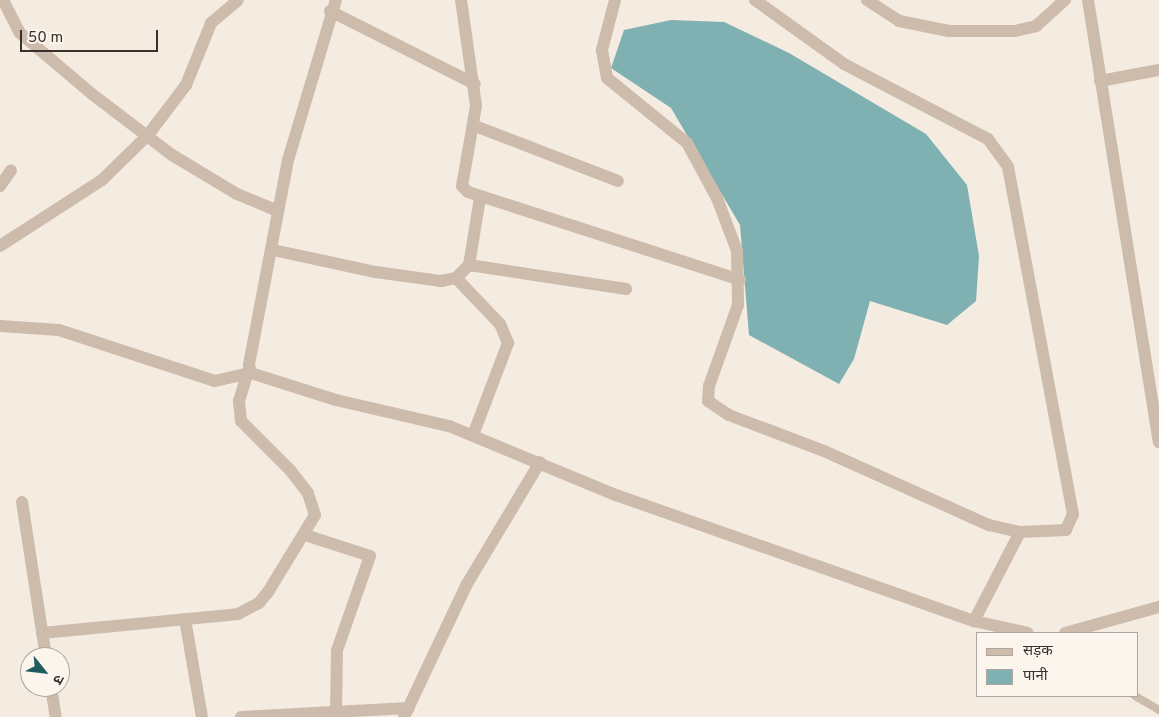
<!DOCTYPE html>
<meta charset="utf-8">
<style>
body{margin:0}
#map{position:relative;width:1159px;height:717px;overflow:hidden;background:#f4ebe1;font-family:Overpass,"Noto Sans Devanagari",sans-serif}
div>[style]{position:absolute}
.water>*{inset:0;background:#7fb0b2}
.lane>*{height:8px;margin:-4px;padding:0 4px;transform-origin:4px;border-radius:4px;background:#cdbbac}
.street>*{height:12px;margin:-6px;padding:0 6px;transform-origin:6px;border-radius:6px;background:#cdbbac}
span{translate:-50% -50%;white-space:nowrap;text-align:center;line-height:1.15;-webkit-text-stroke:4px #fbf5ee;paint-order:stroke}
.legend{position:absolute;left:976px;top:632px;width:162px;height:65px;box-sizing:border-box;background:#fbf5ee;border:1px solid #aea6a0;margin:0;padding:6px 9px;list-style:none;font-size:15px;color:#3b302b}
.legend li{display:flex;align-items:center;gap:10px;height:25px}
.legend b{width:25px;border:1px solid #aea6a0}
.north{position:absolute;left:20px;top:647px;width:50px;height:50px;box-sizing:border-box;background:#fbf5ee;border:1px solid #aea6a0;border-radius:50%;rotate:119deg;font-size:14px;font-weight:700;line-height:20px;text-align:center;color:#3b302b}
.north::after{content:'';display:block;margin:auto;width:18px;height:22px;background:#1f5a5e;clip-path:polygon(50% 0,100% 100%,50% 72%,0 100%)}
.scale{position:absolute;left:20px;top:30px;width:138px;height:22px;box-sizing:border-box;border:2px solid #3b302b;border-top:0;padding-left:6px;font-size:15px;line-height:18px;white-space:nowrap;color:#3b302b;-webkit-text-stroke:4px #fbf5ee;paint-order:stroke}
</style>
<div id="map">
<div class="water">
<div style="clip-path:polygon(671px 20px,724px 22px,789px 53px,926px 134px,967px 185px,979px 256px,976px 301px,947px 325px,870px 301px,854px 359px,839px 384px,749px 335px,740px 225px,671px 108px,611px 68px,624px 30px)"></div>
</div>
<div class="lane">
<div style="left:1135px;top:696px;width:28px;rotate:30deg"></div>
</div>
<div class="street">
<div style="left:3px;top:0;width:37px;rotate:63deg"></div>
<div style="left:20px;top:33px;width:94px;rotate:40.3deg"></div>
<div style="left:92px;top:94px;width:101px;rotate:37.3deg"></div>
<div style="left:172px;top:155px;width:76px;rotate:31deg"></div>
<div style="left:237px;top:194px;width:44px;rotate:22.5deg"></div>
<div style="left:336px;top:0;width:167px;rotate:106.7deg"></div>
<div style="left:288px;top:160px;width:209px;rotate:100.8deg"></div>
<div style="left:249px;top:365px;width:8px;rotate:76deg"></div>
<div style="left:251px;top:373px;width:89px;rotate:17.6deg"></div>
<div style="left:336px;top:400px;width:116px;rotate:13deg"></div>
<div style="left:449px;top:426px;width:178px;rotate:22.5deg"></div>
<div style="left:613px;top:494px;width:383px;rotate:19.4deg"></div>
<div style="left:974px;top:621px;width:55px;rotate:12.5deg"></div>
<div style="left:461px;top:0;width:107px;rotate:81.9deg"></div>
<div style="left:476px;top:106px;width:81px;rotate:99.9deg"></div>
<div style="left:462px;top:186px;width:8px;rotate:45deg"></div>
<div style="left:468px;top:192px;width:286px;rotate:17.9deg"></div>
<div style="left:615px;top:0;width:52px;rotate:104.6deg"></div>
<div style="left:602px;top:50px;width:28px;rotate:80deg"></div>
<div style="left:607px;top:78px;width:103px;rotate:39.1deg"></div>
<div style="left:687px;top:143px;width:63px;rotate:61.4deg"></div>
<div style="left:717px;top:198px;width:57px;rotate:69.3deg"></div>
<div style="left:737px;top:251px;width:54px;rotate:88.9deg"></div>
<div style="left:738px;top:305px;width:86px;rotate:109.7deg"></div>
<div style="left:709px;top:386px;width:15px;rotate:94deg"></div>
<div style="left:708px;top:401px;width:25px;rotate:34deg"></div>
<div style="left:729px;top:415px;width:102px;rotate:20.8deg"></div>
<div style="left:824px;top:451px;width:181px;rotate:24.2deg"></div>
<div style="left:989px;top:525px;width:32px;rotate:13deg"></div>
<div style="left:755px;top:0;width:110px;rotate:35.7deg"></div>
<div style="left:844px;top:64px;width:162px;rotate:27.5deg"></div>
<div style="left:988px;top:139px;width:34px;rotate:54deg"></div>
<div style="left:1008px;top:167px;width:353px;rotate:79.4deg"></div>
<div style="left:1073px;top:514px;width:17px;rotate:114deg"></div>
<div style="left:1066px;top:530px;width:46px;rotate:177.5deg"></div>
<div style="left:1020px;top:532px;width:100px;rotate:117.3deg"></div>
<div style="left:867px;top:0;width:38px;rotate:33deg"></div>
<div style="left:899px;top:21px;width:51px;rotate:11.3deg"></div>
<div style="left:949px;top:31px;width:66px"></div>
<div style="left:1015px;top:31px;width:22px;rotate:-13deg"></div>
<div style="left:1036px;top:26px;width:39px;rotate:-42deg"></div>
<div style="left:1088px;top:0;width:448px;rotate:80.9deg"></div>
<div style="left:330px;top:11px;width:162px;rotate:26.7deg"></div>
<div style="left:1100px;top:81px;width:60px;rotate:-10.6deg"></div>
<div style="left:475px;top:126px;width:153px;rotate:21deg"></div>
<div style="left:0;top:186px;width:19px;rotate:-55deg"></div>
<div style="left:0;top:246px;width:121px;rotate:-32.9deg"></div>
<div style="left:102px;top:180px;width:64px;rotate:-44.4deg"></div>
<div style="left:148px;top:135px;width:63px;rotate:-52.8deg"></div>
<div style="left:186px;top:85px;width:67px;rotate:-68deg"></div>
<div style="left:211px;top:23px;width:35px;rotate:-40deg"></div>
<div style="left:273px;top:250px;width:105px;rotate:12.1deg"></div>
<div style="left:376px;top:272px;width:66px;rotate:7.9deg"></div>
<div style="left:441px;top:281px;width:15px;rotate:-11deg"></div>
<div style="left:456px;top:278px;width:18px;rotate:-45deg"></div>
<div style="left:469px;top:265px;width:68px;rotate:-80.7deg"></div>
<div style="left:469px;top:265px;width:159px;rotate:8.7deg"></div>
<div style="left:456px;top:278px;width:64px;rotate:46.3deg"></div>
<div style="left:500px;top:324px;width:21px;rotate:67deg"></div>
<div style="left:508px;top:343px;width:98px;rotate:110.8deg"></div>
<div style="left:0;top:326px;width:59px;rotate:3.9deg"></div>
<div style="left:59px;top:330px;width:164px;rotate:18.1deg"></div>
<div style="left:215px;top:381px;width:37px;rotate:-13deg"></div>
<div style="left:22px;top:502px;width:157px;rotate:81.2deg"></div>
<div style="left:305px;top:535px;width:68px;rotate:17.9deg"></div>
<div style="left:370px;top:556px;width:100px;rotate:109.3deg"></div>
<div style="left:337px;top:650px;width:61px;rotate:90.9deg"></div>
<div style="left:185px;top:619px;width:99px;rotate:80.2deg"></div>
<div style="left:42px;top:633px;width:197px;rotate:-5.5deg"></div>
<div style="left:238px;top:614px;width:24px;rotate:-28deg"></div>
<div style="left:259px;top:603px;width:14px;rotate:-51deg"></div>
<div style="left:268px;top:592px;width:90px;rotate:-58.6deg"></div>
<div style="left:315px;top:515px;width:23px;rotate:-108deg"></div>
<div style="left:308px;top:493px;width:28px;rotate:-128deg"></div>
<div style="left:291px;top:471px;width:71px;rotate:-135deg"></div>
<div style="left:241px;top:421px;width:20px;rotate:-96deg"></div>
<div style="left:239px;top:401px;width:27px;rotate:-73deg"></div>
<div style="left:1065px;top:633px;width:98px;rotate:-15.5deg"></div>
<div style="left:51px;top:687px;width:30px;rotate:81deg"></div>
<div style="left:241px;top:717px;width:168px;rotate:-3.1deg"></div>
<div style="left:404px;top:717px;width:147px;rotate:-64.7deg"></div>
<div style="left:467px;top:584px;width:142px;rotate:-59.1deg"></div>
</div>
<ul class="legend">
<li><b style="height:6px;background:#cdbbac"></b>सड़क</li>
<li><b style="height:14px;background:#7fb0b2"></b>पानी</li>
</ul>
<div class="north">उ</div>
<div class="scale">50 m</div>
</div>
